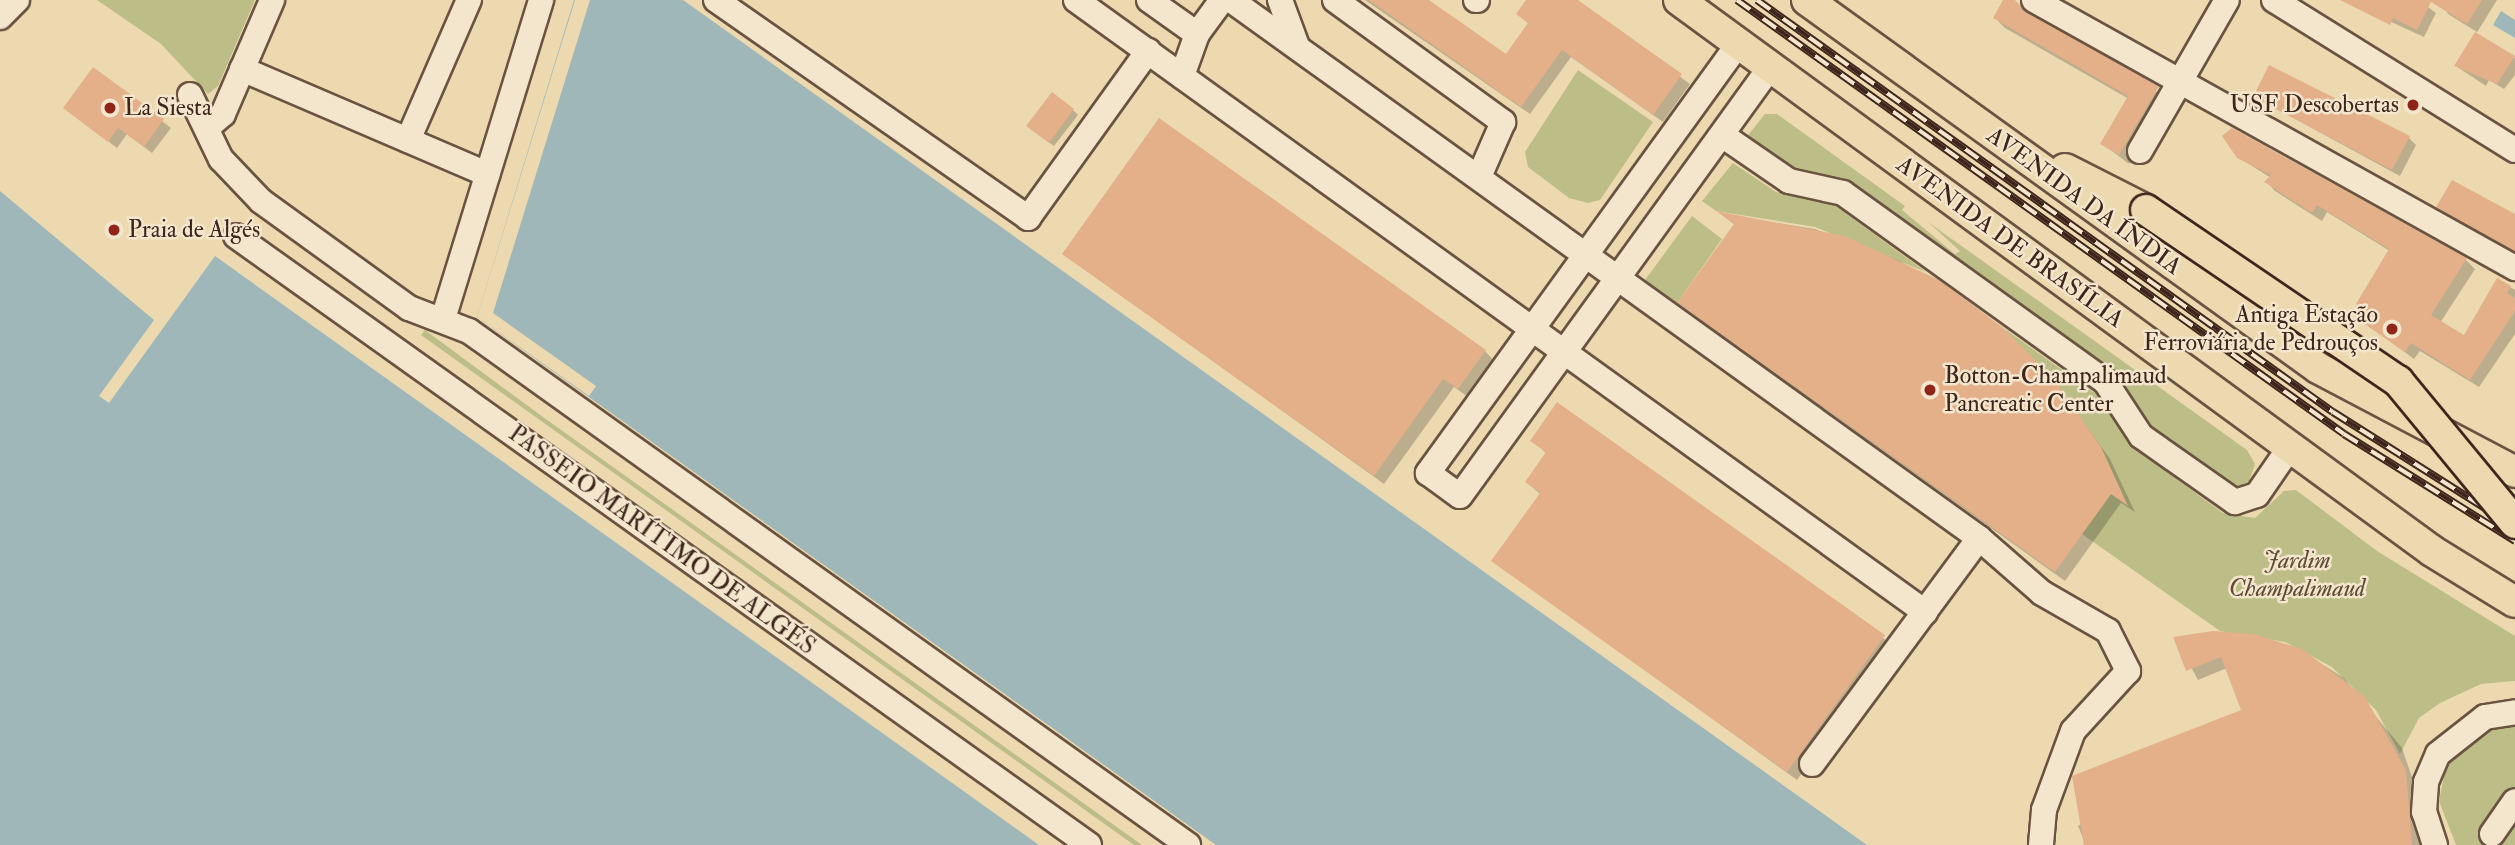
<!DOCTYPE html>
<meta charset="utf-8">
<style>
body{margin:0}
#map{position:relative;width:2515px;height:845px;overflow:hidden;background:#ecd9b0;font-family:"IM FELL Double Pica",serif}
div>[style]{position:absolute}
.green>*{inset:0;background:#bdbe87}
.water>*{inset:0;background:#9fb7b8}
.pier>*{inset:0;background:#ecd9b0}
.shadow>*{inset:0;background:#0003}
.building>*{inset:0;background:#e3b089}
.roads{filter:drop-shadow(2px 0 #6a5341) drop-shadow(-2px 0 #6a5341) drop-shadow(0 2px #6a5341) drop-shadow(0 -2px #6a5341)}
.minor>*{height:24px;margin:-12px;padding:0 12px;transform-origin:12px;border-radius:12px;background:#f3e6cc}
.major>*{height:30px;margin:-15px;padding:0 15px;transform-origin:15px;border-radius:15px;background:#ecd9b0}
.rail>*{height:8px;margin-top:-4px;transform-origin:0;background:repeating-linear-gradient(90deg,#f3e6cc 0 16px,#3e261c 0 32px);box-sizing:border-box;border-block:2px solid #3e261c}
.bridges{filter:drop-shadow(2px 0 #3e261c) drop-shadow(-2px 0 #3e261c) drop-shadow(0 2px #3e261c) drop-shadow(0 -2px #3e261c)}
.major-bridge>*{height:30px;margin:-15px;padding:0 15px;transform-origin:15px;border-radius:15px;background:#ecd9b0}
.dots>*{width:19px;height:19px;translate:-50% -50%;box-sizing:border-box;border:4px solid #f3e6cc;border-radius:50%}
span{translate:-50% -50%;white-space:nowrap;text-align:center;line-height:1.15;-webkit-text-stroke:5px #f3e6cc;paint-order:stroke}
.poi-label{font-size:24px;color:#3e261c}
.right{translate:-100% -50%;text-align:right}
.left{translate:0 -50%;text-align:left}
.street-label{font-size:24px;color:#3e261c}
.park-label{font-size:24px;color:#5e4c37;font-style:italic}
</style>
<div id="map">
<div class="green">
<div style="clip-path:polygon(97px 0,255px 0,218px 86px,208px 94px,161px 44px)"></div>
<div style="clip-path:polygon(1578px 70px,1653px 122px,1600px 200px,1588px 203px,1569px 198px,1528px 167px,1525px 152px)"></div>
<div style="clip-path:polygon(1765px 114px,1777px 114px,1905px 206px,1902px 210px,1955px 254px,1960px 251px,1928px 222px,2247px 450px,2255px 464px,2249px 481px,2235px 489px,2159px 437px,2113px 374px,1848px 184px,1799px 173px,1745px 139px)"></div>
<div style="clip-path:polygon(1733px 163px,1776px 192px,1830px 202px,1926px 272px,1815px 227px,1716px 211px,1702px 201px)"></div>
<div style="clip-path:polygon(1692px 216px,1722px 239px,1677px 303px,1645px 280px)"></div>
<div style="clip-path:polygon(2002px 327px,2103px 399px,2131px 446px,2223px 513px,2255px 518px,2284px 491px,2296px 490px,2377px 551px,2515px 636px,2515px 681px,2481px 684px,2440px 703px,2419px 718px,2400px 754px,2376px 710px,2332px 667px,2285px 642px,2220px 631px,2082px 534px,2111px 494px,2127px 504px,2070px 400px)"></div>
<div style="clip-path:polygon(425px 330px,543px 417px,1142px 845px,1134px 845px,421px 335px)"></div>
<div style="clip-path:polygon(2515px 724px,2515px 845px,2456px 845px,2439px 801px,2446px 766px,2485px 729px)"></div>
</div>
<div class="water">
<div style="clip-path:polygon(574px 0,683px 0,1867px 845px,1216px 845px,477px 317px)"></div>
<div style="clip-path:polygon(2501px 11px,2515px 20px,2515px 38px,2493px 25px)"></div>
<div style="clip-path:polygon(0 191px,154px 320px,99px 396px,109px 403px,215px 256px,1039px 845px,0 845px)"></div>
</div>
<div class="pier">
<div style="clip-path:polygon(575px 0,590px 0,493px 313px,596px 386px,589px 396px,477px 317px)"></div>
</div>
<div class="shadow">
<div style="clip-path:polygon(1365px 0,1426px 0,1506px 57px,1529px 24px,1518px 14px,1528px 0,1575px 0,1690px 84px,1663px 122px,1571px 57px,1530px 114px)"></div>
<div style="clip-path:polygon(2005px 0,2167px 98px,2129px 164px,2103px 144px,2129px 99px,2005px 28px,1995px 18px)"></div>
<div style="clip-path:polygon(2343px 0,2418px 0,2436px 13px,2424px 37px)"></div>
<div style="clip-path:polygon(2441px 0,2497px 0,2476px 34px,2515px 58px,2515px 75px,2504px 89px,2489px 80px,2486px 86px,2456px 66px,2477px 32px,2448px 14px)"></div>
<div style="clip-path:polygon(94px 69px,171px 128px,152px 153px,127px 134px,117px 148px,65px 108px)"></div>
<div style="clip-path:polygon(2255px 97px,2409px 138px,2416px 145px,2400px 176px)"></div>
<div style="clip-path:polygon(1073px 110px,1078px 115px,1054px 146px,1033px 131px)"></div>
<div style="clip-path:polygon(2233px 130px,2466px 260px,2475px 269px,2440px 323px,2464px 337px,2498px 280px,2515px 290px,2515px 334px,2479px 387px,2420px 351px,2414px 359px,2368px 325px,2374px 317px,2358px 303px,2390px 251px,2327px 212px,2322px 221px,2275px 191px,2267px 182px,2271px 178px,2238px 157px)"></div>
<div style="clip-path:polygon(2438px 207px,2515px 216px,2515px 256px,2448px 216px)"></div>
<div style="clip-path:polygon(1721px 214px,1815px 229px,1900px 261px,1989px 318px,2049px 374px,2110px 459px,2135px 512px,2121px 503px,2065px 581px,1689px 312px,1679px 302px,1735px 225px)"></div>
<div style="clip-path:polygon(1064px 254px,1485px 351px,1494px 361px,1468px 397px,1454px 387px,1384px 484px)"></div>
<div style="clip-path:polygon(1558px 404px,1894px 646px,1797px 780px,1494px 561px,1541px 495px,1527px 482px,1547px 454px,1532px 440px)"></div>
<div style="clip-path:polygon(2175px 638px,2301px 651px,2344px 678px,2402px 748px,2419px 798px,2421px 845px,2086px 845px,2078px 826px,2243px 711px,2227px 668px,2198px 680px)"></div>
</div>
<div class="building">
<div style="clip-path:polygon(1369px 0,1429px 0,1506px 54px,1528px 23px,1516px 14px,1526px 0,1578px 0,1682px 74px,1653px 115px,1562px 50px,1521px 107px)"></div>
<div style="clip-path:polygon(2003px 0,2015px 0,2027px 13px,2159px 86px,2119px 155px,2100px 144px,2128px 96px,1993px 18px)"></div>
<div style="clip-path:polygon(2340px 0,2482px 0,2467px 24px,2431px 2px,2417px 30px,2393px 18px,2390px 25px)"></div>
<div style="clip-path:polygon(2475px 32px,2515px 56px,2497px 84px,2454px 66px)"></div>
<div style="clip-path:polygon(2269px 65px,2410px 136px,2392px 170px,2253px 97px)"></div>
<div style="clip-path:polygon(93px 67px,164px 119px,144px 147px,118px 128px,108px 142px,63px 108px)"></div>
<div style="clip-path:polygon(1052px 92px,1074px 109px,1049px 143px,1026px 126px)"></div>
<div style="clip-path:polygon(1159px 118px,1486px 350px,1458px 389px,1443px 379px,1374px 476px,1062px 254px)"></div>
<div style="clip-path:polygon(2232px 128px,2467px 258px,2431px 315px,2464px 335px,2497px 278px,2511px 286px,2507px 293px,2515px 298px,2515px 311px,2470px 380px,2411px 343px,2405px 352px,2366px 325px,2373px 315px,2356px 304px,2389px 249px,2317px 205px,2312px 213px,2264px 182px,2271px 175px,2237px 158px,2222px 136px)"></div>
<div style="clip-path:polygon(2452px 180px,2515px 214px,2515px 251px,2436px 207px)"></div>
<div style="clip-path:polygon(1716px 211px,1845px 236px,1939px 280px,2002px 327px,2054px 379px,2101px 447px,2128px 506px,2111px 494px,2055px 572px,1729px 340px,1677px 303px,1734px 224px)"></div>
<div style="clip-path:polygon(1557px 402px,1885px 635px,1787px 772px,1491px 561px,1540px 493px,1525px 482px,1546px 452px,1530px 441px)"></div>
<div style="clip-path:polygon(2213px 631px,2253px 634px,2302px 649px,2365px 697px,2406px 770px,2412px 845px,2084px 845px,2072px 776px,2241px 710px,2221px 657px,2186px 671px,2173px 637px)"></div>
</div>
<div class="roads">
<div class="minor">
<div style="left:716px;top:0;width:381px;rotate:34.9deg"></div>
<div style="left:1028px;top:218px;width:206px;rotate:-54.3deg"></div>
<div style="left:1076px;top:0;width:1047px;rotate:35.79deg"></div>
<div style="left:1149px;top:0;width:59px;rotate:35.3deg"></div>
<div style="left:1231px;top:0;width:921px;rotate:35.73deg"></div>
<div style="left:1979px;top:538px;width:84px;rotate:41.1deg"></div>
<div style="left:2042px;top:593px;width:76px;rotate:29.9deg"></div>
<div style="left:2108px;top:631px;width:45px;rotate:63.4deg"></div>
<div style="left:2128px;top:671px;width:81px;rotate:132.5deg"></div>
<div style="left:2073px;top:731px;width:84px;rotate:110.2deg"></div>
<div style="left:2044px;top:810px;width:35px;rotate:95deg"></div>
<div style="left:1280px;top:0;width:49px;rotate:69.7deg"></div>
<div style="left:1335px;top:0;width:208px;rotate:36deg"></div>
<div style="left:1503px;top:122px;width:60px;rotate:113.6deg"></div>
<div style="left:1476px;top:0;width:1px"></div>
<div style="left:2034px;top:0;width:551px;rotate:29.13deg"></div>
<div style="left:2274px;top:0;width:284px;rotate:31.9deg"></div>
<div style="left:0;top:17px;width:24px;rotate:-45deg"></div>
<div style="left:1739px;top:43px;width:531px;rotate:125.88deg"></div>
<div style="left:1428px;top:473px;width:39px;rotate:36deg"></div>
<div style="left:1460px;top:496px;width:531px;rotate:-54.12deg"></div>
<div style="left:242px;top:69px;width:267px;rotate:23.2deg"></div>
<div style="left:1182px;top:76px;width:45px;rotate:-70.3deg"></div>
<div style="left:1197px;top:34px;width:42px;rotate:-53.7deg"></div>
<div style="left:190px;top:95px;width:71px;rotate:64.2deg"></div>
<div style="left:221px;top:159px;width:58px;rotate:46.4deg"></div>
<div style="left:261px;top:201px;width:183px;rotate:35.9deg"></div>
<div style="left:409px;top:308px;width:64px;rotate:21deg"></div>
<div style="left:469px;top:331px;width:884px;rotate:35.56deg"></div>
<div style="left:207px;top:128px;width:21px;rotate:-41deg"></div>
<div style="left:223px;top:114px;width:124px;rotate:-66.7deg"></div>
<div style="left:1722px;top:135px;width:81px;rotate:34.5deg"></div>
<div style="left:1789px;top:181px;width:55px;rotate:12.5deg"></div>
<div style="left:1843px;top:193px;width:322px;rotate:35.7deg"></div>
<div style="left:2105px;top:381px;width:66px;rotate:56.8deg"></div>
<div style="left:2141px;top:436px;width:115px;rotate:35.1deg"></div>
<div style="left:2235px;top:502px;width:23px;rotate:-18deg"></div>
<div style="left:2257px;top:495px;width:58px;rotate:-55.5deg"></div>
<div style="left:408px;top:140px;width:153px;rotate:-66.5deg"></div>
<div style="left:2140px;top:151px;width:174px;rotate:-60.1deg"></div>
<div style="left:236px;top:236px;width:1048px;rotate:35.52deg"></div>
<div style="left:443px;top:319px;width:334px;rotate:-72.9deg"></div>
<div style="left:1812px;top:764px;width:281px;rotate:-53.5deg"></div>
<div style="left:2492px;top:834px;width:40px;rotate:-55.1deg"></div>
<div style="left:2435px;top:845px;width:35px;rotate:-108deg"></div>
<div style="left:2424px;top:812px;width:30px;rotate:-86deg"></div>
<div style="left:2426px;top:782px;width:30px;rotate:-67deg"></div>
<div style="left:2438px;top:754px;width:60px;rotate:-38.2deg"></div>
<div style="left:2485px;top:717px;width:30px;rotate:-9deg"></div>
</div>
<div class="major">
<div style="left:1679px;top:0;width:933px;rotate:36.19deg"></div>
<div style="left:2432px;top:551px;width:97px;rotate:31.6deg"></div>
<div style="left:1807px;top:0;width:630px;rotate:35.76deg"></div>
<div style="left:2318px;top:368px;width:223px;rotate:27.8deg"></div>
<div style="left:2065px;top:169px;width:91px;rotate:26.8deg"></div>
</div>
</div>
<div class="rail">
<div style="left:1737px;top:0;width:746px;rotate:35.56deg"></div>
<div style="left:2344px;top:434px;width:202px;rotate:32deg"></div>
<div style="left:1757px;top:0;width:708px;rotate:35.58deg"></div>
<div style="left:2333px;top:412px;width:215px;rotate:32.3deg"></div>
</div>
<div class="bridges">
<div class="major-bridge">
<div style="left:2146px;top:210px;width:305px;rotate:34.2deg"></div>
<div style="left:2398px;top:381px;width:184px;rotate:50.5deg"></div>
</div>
</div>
<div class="dots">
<div style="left:2413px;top:105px;background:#8f2418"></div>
<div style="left:110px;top:108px;background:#8f2418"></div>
<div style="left:114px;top:230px;background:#8f2418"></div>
<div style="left:2392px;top:329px;background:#8f2418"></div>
<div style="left:1930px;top:390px;background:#8f2418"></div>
</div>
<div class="poi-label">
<span class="right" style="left:2399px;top:105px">USF Descobertas</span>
<span class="left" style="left:124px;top:108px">La Siesta</span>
<span class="left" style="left:128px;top:230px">Praia de Algés</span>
<span class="right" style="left:2378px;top:329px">Antiga Estação<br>Ferroviária de Pedrouços</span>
<span class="left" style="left:1944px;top:390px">Botton-Champalimaud<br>Pancreatic Center</span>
</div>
<div class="street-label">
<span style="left:2084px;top:201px;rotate:36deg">AVENIDA DA ÍNDIA</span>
<span style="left:2010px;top:242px;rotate:36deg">AVENIDA DE BRASÍLIA</span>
<span style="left:662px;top:540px;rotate:36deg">PASSEIO MARÍTIMO DE ALGÉS</span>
</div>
<div class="park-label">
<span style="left:2297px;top:575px">Jardim<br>Champalimaud</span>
</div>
</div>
